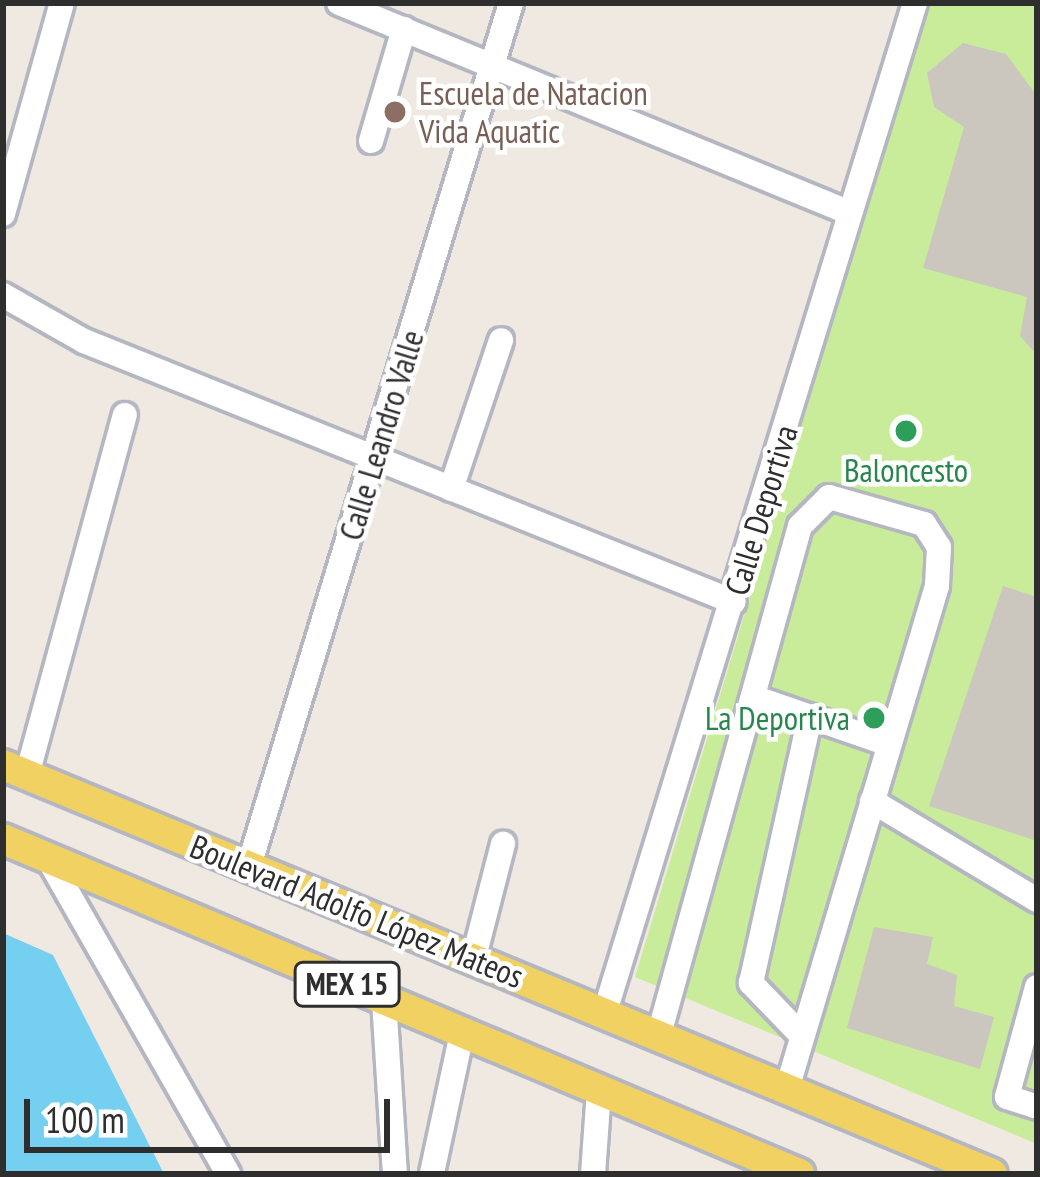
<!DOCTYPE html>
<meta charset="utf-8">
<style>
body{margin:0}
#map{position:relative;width:1040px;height:1177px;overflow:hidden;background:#efe9e1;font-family:"PT Sans Narrow",sans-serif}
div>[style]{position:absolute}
.pitch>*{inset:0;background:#c9ec9a}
.water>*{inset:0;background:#75cff0}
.building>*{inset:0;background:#cbc7bf}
.roads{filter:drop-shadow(3px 0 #b4b7c1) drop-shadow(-3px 0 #b4b7c1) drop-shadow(0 3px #b4b7c1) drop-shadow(0 -3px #b4b7c1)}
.minor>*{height:24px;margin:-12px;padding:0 12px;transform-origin:12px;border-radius:12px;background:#fff}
.major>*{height:30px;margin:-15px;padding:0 15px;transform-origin:15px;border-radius:15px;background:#f2d163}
.dots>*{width:33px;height:33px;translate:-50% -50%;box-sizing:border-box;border:6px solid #fff;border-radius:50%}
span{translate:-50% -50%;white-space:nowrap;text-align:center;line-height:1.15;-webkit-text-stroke:9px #fff;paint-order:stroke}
.shield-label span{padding:3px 9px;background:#fff;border:3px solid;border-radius:9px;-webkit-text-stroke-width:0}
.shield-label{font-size:30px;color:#2e2e2e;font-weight:700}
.education-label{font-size:33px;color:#785e54}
.left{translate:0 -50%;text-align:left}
.street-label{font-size:33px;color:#2e2e2e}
.leisure-label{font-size:33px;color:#27864d}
.right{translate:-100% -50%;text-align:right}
.frame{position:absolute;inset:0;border:6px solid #2e2e2e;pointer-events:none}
.scale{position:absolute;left:24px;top:1099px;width:366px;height:54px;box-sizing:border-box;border:6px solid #2e2e2e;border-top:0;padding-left:15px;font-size:36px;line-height:42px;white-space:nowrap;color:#2e2e2e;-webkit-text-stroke:9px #fff;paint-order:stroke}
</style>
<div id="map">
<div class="pitch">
<div style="clip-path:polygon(929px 3px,1037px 3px,1037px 1144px,635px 977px)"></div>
</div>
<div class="water">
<div style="clip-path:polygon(3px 933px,53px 955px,164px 1174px,3px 1174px)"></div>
</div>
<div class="building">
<div style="clip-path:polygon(963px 43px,1006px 54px,1037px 96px,1037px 355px,1020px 336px,1027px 297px,923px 268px,964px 127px,934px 107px,927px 73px)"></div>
<div style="clip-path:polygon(1003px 586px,1037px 597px,1037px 841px,929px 806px)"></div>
<div style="clip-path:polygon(874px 927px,933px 937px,927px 964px,957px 975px,954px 1006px,994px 1017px,980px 1069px,847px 1028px)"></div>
</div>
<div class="roads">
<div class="minor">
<div style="left:339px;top:3px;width:552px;rotate:22.34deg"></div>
<div style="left:371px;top:141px;width:117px;rotate:-73.6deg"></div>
<div style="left:3px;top:214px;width:219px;rotate:-74.4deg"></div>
<div style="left:3px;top:295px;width:93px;rotate:29.6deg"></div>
<div style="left:84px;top:341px;width:700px;rotate:21.88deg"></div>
<div style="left:451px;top:489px;width:157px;rotate:-71.4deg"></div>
<div style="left:753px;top:697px;width:144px;rotate:19.1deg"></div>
<div style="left:27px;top:775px;width:373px;rotate:-74.8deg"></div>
<div style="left:872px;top:801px;width:192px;rotate:31deg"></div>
<div style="left:48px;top:858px;width:364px;rotate:60.3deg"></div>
<div style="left:249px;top:866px;width:902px;rotate:-73.11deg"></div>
<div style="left:474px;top:957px;width:117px;rotate:-75.6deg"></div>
<div style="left:1037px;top:987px;width:114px;rotate:105.3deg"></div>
<div style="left:1007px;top:1097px;width:32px;rotate:18deg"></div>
<div style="left:384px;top:1000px;width:174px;rotate:86.4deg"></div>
<div style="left:604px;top:1015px;width:1059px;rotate:-72.92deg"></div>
<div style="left:802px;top:1036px;width:74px;rotate:-133.9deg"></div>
<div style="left:751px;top:983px;width:273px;rotate:-77.5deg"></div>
<div style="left:658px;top:1038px;width:531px;rotate:-74.5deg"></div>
<div style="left:800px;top:526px;width:41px;rotate:-45deg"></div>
<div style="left:829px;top:497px;width:99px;rotate:15.9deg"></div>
<div style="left:924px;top:524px;width:27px;rotate:57deg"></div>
<div style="left:939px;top:547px;width:39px;rotate:93deg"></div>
<div style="left:937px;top:586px;width:525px;rotate:106.61deg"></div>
<div style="left:432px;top:1173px;width:143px;rotate:-77.9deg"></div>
<div style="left:593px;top:1174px;width:84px;rotate:-85.9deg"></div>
</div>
<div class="major">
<div style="left:3px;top:765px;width:1070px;rotate:22.47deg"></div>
<div style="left:3px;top:839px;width:864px;rotate:22.82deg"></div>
</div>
</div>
<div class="dots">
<div style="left:395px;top:112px;background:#8d6e63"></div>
<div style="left:906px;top:431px;background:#2e9e5b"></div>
<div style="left:874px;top:718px;background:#2e9e5b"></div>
</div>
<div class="shield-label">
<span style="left:347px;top:984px">MEX 15</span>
</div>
<div class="education-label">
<span class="left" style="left:419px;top:112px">Escuela de Natacion<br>Vida Aquatic</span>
</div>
<div class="street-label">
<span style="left:381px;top:435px;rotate:-73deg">Calle Leandro Valle</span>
<span style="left:761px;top:510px;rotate:-73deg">Calle Deportiva</span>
<span style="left:357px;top:911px;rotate:22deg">Boulevard Adolfo López Mateos</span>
</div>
<div class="leisure-label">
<span style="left:906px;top:470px">Baloncesto</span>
<span class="right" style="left:850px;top:718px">La Deportiva</span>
</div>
<div class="frame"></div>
<div class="scale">100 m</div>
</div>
